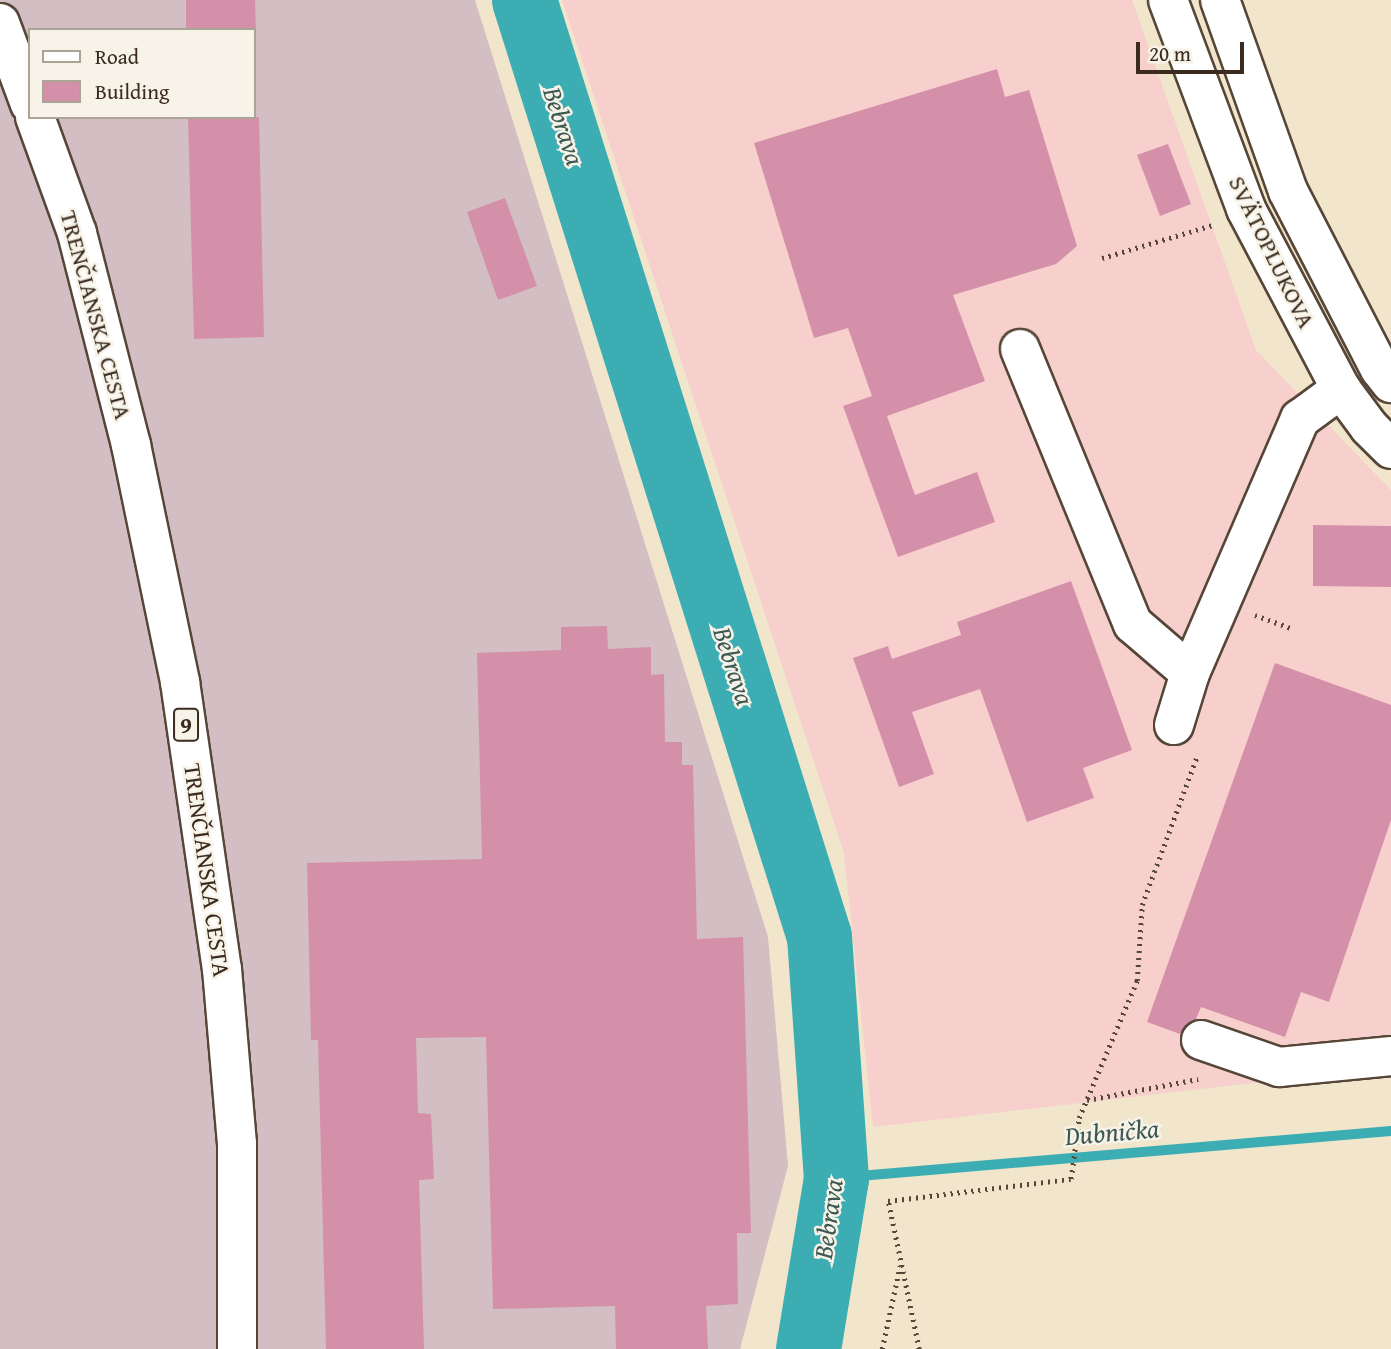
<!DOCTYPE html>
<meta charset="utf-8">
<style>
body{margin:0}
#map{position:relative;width:1391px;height:1349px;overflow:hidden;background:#f1e5cb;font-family:"Gentium Book Plus",serif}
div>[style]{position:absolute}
.built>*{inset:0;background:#f7d0cd}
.industrial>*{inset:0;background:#d2bec3}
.stream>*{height:10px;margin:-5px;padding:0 5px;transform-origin:5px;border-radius:5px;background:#3badb3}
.river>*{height:65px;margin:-32.5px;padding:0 32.5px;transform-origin:32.5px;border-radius:32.5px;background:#3badb3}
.building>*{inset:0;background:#d590a9}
.path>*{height:4.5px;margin-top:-2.25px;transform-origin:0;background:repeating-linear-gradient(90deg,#564638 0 2px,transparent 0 7px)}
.roads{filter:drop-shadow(2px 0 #564638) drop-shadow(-2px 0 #564638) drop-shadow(0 2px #564638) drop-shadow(0 -2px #564638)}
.minor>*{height:38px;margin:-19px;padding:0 19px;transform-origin:19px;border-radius:19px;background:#fff}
.major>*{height:38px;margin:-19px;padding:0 19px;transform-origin:19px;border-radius:19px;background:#fff}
span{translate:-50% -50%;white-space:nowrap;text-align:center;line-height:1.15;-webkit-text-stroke:5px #f7f3e8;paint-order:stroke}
.shield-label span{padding:2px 5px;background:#f7f3e8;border:2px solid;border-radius:5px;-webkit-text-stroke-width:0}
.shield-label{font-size:23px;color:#3b2a1e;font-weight:700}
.street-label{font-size:24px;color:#3b2a1e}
.water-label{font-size:26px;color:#3b5852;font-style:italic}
.legend{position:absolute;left:28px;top:28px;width:228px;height:91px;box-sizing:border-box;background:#f7f3e8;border:2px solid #aca397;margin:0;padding:9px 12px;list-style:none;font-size:21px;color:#3b2a1e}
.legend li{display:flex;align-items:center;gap:14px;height:35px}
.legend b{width:35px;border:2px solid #aca397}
.scale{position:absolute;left:1136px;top:42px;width:108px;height:32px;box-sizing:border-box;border:4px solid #3b2a1e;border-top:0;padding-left:9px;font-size:21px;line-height:24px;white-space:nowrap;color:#3b2a1e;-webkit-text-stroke:5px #f7f3e8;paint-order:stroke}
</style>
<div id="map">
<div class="built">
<div style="clip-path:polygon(562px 0,1132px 0,1256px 350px,1391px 490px,1391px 1067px,873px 1127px,844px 853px)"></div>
</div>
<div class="industrial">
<div style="clip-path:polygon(evenodd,0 0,475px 0,768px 937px,788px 1166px,740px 1349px,0 1349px,0 0,30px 30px,254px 30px,254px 117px,30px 117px,30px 30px)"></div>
</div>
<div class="stream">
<div style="left:836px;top:1178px;width:557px;rotate:-4.84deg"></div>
</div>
<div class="river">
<div style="left:524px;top:0;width:981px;rotate:72.51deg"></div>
<div style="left:819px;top:936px;width:243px;rotate:86deg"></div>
<div style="left:836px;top:1178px;width:173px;rotate:99.3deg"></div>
</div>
<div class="building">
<div style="clip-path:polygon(186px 0,255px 0,256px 30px,186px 30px)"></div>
<div style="clip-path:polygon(997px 69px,1005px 97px,1029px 90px,1077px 246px,1056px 264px,953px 295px,985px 381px,887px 416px,915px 495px,977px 472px,995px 522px,898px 557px,843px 406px,872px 396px,848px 328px,814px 338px,754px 143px)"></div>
<div style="clip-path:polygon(188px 117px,259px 117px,264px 337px,194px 339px)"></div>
<div style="clip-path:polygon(1168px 144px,1191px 204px,1160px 216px,1137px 155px)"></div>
<div style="clip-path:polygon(505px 198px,537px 286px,498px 300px,467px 212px)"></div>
<div style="clip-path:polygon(1313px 525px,1391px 526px,1391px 587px,1313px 586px)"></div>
<div style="clip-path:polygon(1071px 581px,1132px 750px,1083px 768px,1094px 798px,1027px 822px,980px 689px,912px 712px,934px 774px,899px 787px,853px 658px,888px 646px,892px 659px,961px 635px,957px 622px)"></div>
<div style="clip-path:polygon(607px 626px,608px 649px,651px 647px,651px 675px,664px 674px,665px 742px,682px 742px,682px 765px,693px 765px,697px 939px,743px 937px,751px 1233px,737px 1233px,738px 1304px,706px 1306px,708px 1349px,616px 1349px,615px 1306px,493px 1309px,486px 1037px,416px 1038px,418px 1113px,431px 1114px,434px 1179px,419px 1180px,424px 1349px,326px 1349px,318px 1040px,311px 1040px,307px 863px,482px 859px,477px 653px,561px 650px,561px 627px)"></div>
<div style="clip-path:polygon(1275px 663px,1391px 705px,1391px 820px,1329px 1002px,1301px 992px,1285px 1037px,1201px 1007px,1196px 1019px,1186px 1024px,1180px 1034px,1147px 1022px)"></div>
</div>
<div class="path">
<div style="left:1102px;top:258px;width:116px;rotate:-16.6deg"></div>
<div style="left:1255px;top:615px;width:37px;rotate:20deg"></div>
<div style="left:1087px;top:1100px;width:113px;rotate:-10.7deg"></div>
<div style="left:882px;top:1349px;width:85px;rotate:-77.8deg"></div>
<div style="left:919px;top:1349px;width:151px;rotate:-101.8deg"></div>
<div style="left:888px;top:1201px;width:184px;rotate:-6.9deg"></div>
<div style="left:1071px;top:1179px;width:62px;rotate:-82.5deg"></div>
<div style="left:1079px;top:1118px;width:149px;rotate:-67.1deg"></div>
<div style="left:1137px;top:981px;width:76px;rotate:-86.2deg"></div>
<div style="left:1142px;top:905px;width:161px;rotate:-69.7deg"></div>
</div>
<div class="roads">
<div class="minor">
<div style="left:1168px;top:0;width:223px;rotate:69.5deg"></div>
<div style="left:1246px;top:209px;width:204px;rotate:62.2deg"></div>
<div style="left:1341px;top:389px;width:47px;rotate:53.6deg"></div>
<div style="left:1369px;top:427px;width:31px;rotate:45deg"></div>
<div style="left:1220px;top:0;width:203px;rotate:70.4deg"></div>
<div style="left:1288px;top:191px;width:200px;rotate:62.7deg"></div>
<div style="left:1380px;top:369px;width:18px;rotate:52deg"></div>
<div style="left:1020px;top:349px;width:297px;rotate:67.7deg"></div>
<div style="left:1133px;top:624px;width:75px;rotate:40.7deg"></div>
<div style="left:1174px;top:725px;width:54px;rotate:-72.9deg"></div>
<div style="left:1190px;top:673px;width:277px;rotate:-66.6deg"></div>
<div style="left:1300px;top:419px;width:51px;rotate:-36.2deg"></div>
<div style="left:1201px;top:1040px;width:83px;rotate:19.1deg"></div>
<div style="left:1279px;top:1067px;width:113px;rotate:-5.6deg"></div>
</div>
<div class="major">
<div style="left:0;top:23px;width:86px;rotate:69.7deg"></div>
<div style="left:35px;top:117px;width:123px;rotate:70.1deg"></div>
<div style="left:77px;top:233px;width:219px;rotate:75.7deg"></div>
<div style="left:131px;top:445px;width:242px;rotate:78.3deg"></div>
<div style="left:180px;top:682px;width:290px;rotate:81.7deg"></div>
<div style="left:222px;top:969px;width:176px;rotate:85.1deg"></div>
<div style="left:237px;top:1144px;width:205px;rotate:90deg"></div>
</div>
</div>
<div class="shield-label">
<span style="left:186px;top:725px">9</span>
</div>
<div class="street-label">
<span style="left:1272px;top:252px;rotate:64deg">SVÄTOPLUKOVA</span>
<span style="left:96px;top:315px;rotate:75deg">TRENČIANSKA CESTA</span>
<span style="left:207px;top:870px;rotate:82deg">TRENČIANSKA CESTA</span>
</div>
<div class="water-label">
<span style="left:564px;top:126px;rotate:72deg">Bebrava</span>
<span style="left:734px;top:666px;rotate:72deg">Bebrava</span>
<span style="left:1112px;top:1132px;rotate:-5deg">Dubnička</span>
<span style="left:828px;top:1219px;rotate:-82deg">Bebrava</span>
</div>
<ul class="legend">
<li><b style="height:9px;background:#fff"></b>Road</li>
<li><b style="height:19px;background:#d590a9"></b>Building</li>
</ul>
<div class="scale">20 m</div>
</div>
